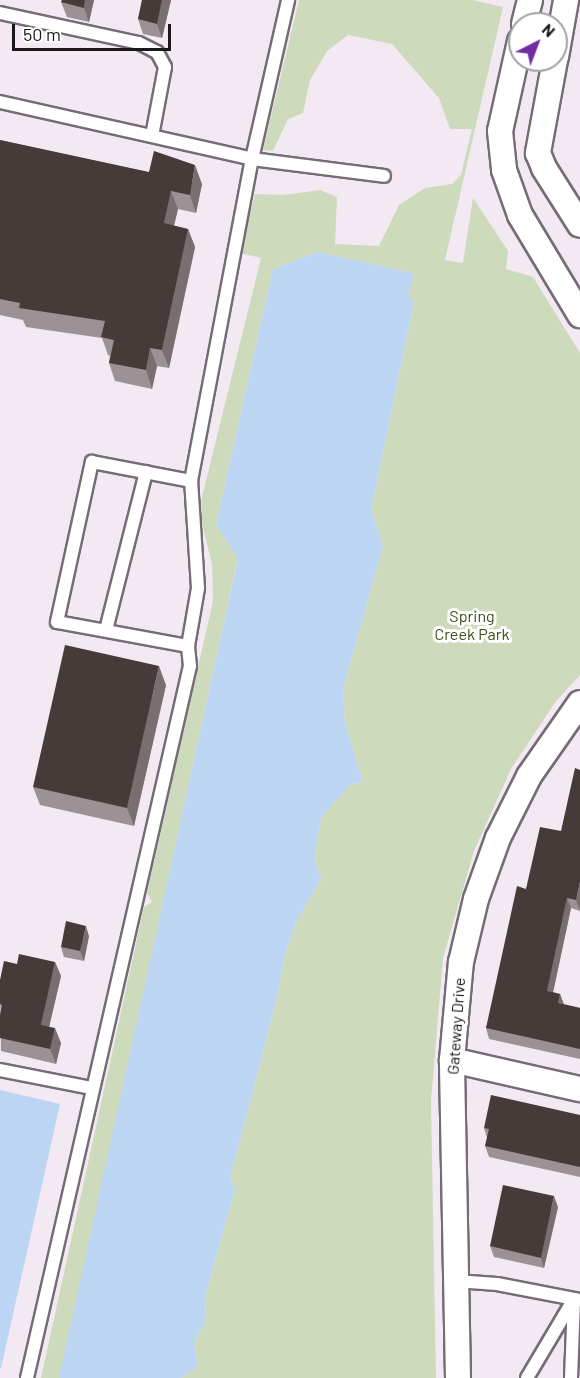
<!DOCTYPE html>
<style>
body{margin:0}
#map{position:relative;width:580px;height:1378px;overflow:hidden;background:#f2e9f3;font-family:Barlow,sans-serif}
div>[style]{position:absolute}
.green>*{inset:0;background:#cddabc}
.water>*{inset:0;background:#bbd5f3}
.roads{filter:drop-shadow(2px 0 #756d76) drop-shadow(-2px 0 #756d76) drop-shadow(0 2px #756d76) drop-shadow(0 -2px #756d76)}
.service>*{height:12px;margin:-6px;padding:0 6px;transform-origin:6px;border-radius:6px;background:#fff}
.minor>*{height:24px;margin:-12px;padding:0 12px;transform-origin:12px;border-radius:12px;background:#fff}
.wall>*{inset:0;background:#9c9296}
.shaded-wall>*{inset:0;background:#7a6f70}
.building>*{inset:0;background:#463b38}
span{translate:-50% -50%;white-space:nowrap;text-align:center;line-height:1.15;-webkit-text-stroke:6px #fff;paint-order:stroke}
.park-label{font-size:16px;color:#3b4e18}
.street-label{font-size:16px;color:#1a171a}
.north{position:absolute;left:508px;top:12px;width:60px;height:60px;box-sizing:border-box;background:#fff;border:2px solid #a3a2a3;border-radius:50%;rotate:42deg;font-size:16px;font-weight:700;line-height:24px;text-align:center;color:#1a171a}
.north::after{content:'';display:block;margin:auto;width:21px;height:27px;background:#702ea2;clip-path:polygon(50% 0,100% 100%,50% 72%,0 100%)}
.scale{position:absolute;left:12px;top:24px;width:159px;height:27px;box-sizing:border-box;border:3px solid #1a171a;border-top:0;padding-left:8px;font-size:18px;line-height:21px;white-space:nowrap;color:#1a171a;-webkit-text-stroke:4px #fff;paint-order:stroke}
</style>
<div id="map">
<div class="green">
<div style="clip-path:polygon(299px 0,472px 0,503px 7px,445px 260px,463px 263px,473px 198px,508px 251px,506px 269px,533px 277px,580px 353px,580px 675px,556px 701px,511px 769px,474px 851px,443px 958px,431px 1101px,436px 1378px,181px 1378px,198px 1366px,194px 1343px,206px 1319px,205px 1297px,235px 1189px,230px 1179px,277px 997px,285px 954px,296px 922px,321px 879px,314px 859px,321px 816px,339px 794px,351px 784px,363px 782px,345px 723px,343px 689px,383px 546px,371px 510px,414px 301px,407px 296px,413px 274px,318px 252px,273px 269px,216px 525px,238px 558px,60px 1378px,41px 1378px,144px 907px,152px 902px,147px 893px,213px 601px,212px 565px,201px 519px,202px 497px,261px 258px,240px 253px,255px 194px,283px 195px,320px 190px,337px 197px,335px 244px,379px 246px,399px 205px,425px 188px,452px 184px,461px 175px,472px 129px,450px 129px,439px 98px,392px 44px,348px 35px,327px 51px,310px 80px,303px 113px,288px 119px,273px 151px,263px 150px)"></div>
</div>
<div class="water">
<div style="clip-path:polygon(318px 252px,414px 274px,407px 296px,414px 301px,371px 510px,383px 546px,343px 689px,345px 723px,363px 782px,351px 784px,321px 817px,314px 859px,321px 879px,296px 922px,285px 954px,277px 997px,230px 1179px,235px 1189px,205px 1297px,206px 1319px,194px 1343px,198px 1367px,181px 1378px,59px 1378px,238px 559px,216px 525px,273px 269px)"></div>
<div style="clip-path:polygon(0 1090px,60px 1104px,1px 1368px,0 1368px)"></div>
</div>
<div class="roads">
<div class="service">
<div style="left:0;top:13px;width:142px;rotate:12.2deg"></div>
<div style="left:139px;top:43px;width:20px;rotate:27deg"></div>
<div style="left:157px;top:52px;width:17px;rotate:62deg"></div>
<div style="left:165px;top:67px;width:70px;rotate:100.7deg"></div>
<div style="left:0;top:102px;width:258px;rotate:12.7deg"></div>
<div style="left:252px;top:159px;width:133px;rotate:7.3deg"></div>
<div style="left:106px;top:630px;width:163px;rotate:-75.8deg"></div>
<div style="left:188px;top:646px;width:133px;rotate:-169.6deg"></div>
<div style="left:57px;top:622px;width:164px;rotate:-77.7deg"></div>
<div style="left:92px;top:462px;width:101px;rotate:10.9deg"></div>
<div style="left:0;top:1070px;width:93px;rotate:11.2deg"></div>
<div style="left:456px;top:1281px;width:41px;rotate:4.2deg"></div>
<div style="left:497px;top:1284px;width:85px;rotate:10.9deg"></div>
<div style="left:27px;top:1378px;width:730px;rotate:-77.11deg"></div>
<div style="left:190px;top:666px;width:20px;rotate:-96deg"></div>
<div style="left:188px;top:646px;width:59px;rotate:-80.2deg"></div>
<div style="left:198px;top:588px;width:107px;rotate:-93.7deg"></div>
<div style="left:191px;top:481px;width:328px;rotate:-79.3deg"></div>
<div style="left:252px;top:159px;width:163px;rotate:-77.2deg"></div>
<div style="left:527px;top:1378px;width:92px;rotate:-59.3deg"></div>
<div style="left:571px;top:1378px;width:77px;rotate:-87.8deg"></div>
</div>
<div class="minor">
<div style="left:524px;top:24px;width:25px;rotate:-76deg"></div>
<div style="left:520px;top:41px;width:92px;rotate:102.5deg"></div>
<div style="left:500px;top:131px;width:39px;rotate:84deg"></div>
<div style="left:504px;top:170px;width:48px;rotate:70.4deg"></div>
<div style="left:520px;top:215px;width:117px;rotate:59deg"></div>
<div style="left:556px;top:57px;width:58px;rotate:-80deg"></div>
<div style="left:555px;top:60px;width:95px;rotate:100.4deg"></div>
<div style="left:538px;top:153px;width:16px;rotate:68deg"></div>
<div style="left:544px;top:168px;width:67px;rotate:57.7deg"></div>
<div style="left:452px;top:1060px;width:131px;rotate:12.8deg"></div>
<div style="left:458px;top:1378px;width:318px;rotate:-91.1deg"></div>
<div style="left:452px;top:1060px;width:98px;rotate:-84.8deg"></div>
<div style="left:461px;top:962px;width:65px;rotate:-76.6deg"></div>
<div style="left:476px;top:899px;width:65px;rotate:-70.2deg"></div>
<div style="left:498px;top:838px;width:69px;rotate:-63.4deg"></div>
<div style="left:529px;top:776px;width:89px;rotate:-55.1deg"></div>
</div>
</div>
<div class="wall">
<div style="clip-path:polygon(62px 0,94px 0,89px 22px,67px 17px,61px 2px)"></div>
<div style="clip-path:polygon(142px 0,171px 0,162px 38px,143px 34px,138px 19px)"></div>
<div style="clip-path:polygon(0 140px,202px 184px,196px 213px,178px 209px,174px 226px,188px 229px,195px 247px,169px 368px,157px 366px,152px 389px,115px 381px,109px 363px,110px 356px,108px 355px,102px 338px,26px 327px,23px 320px,0 315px)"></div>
<div style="clip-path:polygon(166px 685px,134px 826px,40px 805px,33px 787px)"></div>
<div style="clip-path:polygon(561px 831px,580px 911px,571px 908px,553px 992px,560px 994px,564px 1004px,580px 1008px,580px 1059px,489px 1039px,486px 1028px,526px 889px)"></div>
<div style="clip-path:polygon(89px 936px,84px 961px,64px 957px,61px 947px)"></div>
<div style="clip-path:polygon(55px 962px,61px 976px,49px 1027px,61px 1043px,56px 1064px,1px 1051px,0 980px,17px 964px)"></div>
<div style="clip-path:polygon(580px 1115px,580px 1177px,489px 1157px,485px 1146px,487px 1138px,484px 1128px)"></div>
<div style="clip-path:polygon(558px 1207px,544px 1268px,494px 1257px,490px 1246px)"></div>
</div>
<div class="shaded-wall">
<div style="clip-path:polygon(85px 0,94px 0,89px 22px,84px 8px)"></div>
<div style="clip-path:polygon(162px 0,171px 0,162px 38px,157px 24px)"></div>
<div style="clip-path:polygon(195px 165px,202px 184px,196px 213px,190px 195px)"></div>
<div style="clip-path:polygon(171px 191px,178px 209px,170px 241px,164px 223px)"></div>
<div style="clip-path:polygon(188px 229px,195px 247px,169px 368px,162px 350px)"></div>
<div style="clip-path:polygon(150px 348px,157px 366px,152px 389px,146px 370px)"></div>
<div style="clip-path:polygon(159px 666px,166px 685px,134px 826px,127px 808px)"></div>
<div style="clip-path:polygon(580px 882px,580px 911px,576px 900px)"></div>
<div style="clip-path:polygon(567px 898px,571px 908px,551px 1002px,547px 991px)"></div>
<div style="clip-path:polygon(86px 926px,89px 936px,84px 961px,80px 951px)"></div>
<div style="clip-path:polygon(55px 962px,61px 976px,46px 1040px,41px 1025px)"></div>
<div style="clip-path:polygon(560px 994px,564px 1005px,558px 1003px)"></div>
<div style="clip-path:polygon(55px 1028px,61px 1043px,56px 1064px,50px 1049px)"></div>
<div style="clip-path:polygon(554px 1196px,558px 1207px,544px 1268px,541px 1258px)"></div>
</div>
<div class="building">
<div style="clip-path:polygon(62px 0,85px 0,84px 8px,61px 2px)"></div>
<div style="clip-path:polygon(142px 0,162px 0,157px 24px,138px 19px)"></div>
<div style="clip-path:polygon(0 140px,149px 172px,154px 151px,195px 165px,190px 195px,171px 191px,164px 223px,188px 229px,162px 350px,150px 348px,146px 370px,109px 363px,114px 340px,101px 337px,105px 321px,19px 308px,20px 303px,0 299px)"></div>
<div style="clip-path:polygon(65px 645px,159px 666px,127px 808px,33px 787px)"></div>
<div style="clip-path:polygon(575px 768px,580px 770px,580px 882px,576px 900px,567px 898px,547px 991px,560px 994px,558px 1003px,580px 1008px,580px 1049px,486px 1028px,517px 886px,526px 889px,540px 827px,561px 831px)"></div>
<div style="clip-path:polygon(66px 921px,86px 926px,80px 951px,61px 947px)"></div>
<div style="clip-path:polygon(19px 954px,55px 962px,41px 1025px,55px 1028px,50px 1049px,0 1038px,0 1015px,2px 1005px,0 1004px,0 980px,4px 961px,17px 964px)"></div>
<div style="clip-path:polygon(491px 1095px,580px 1115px,580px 1167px,485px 1146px,489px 1129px,484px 1128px)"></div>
<div style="clip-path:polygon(503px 1185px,554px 1196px,541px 1258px,490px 1246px)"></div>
</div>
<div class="park-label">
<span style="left:472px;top:625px">Spring<br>Creek Park</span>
</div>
<div class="street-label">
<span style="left:456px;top:1026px;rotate:-86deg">Gateway Drive</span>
</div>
<div class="north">N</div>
<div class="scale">50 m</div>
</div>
